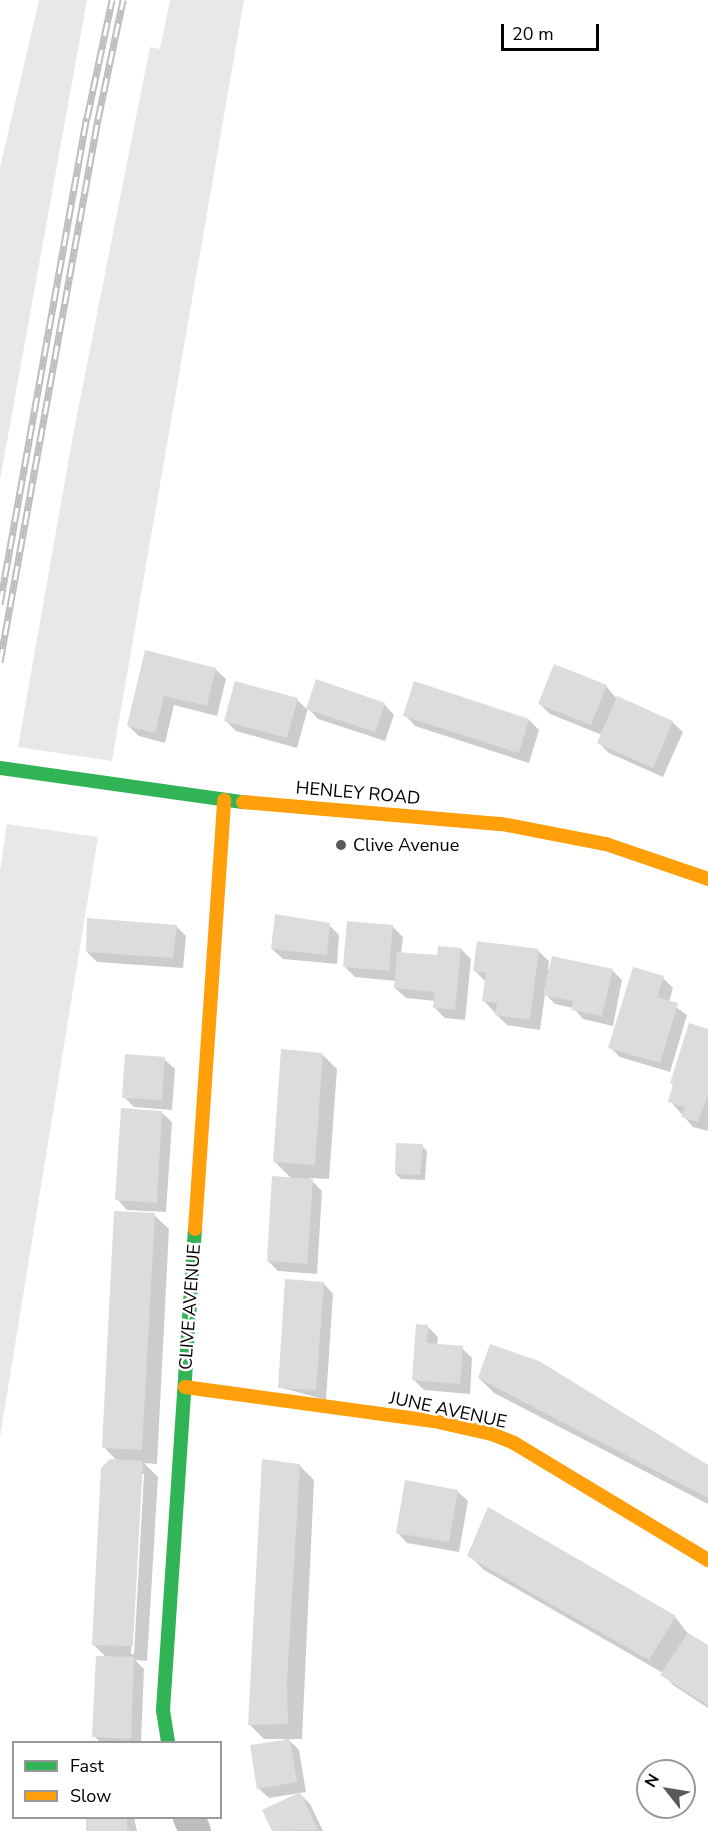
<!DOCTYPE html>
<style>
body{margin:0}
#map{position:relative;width:708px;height:1831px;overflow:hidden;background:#fff;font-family:"Nunito Sans",sans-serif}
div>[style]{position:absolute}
.green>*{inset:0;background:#e8e8e8}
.shadow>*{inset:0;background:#0003}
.building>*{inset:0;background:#dcdcdc}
.street>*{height:32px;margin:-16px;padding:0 16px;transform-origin:16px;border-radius:16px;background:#bdbdbd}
.fast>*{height:14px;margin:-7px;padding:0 7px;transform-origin:7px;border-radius:7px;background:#30b455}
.slow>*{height:14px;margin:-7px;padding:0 7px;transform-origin:7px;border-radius:7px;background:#ff9f0a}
.rail>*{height:7px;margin-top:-3.5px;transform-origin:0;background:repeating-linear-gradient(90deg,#fff 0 14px,#bdbdbd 0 28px);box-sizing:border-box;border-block:2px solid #bdbdbd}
.dots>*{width:16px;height:16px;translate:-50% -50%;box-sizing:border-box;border:3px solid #fff;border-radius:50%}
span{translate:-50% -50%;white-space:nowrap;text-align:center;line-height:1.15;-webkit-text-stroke:5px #fff;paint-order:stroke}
.street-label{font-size:18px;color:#000}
.poi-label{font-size:18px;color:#000}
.left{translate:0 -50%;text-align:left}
.legend{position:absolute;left:12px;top:1741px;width:210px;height:78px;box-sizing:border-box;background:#fff;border:2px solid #999;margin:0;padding:8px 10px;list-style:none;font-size:18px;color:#000}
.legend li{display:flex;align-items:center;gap:12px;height:30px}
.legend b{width:30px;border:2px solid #999}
.north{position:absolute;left:636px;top:1759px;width:60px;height:60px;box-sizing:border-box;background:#fff;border:2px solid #999;border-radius:50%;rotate:301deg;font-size:16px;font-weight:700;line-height:24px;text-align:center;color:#000}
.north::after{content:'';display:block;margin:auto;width:21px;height:27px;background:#595959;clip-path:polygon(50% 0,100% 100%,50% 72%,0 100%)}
.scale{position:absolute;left:501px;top:24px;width:98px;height:27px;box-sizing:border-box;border:3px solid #000;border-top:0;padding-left:8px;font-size:18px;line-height:21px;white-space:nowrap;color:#000;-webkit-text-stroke:4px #fff;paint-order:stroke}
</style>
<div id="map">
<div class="green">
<div style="clip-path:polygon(39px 0,87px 0,0 480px,0 168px)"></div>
<div style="clip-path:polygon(170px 0,244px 0,112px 761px,18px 747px,73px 435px,150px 47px,160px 49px)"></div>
<div style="clip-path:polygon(7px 824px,98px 837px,0 1437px,0 871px)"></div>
</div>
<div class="shadow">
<div style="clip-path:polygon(147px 652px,215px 669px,226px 679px,217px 716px,174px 705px,165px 743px,139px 736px,128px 726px)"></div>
<div style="clip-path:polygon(317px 681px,384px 704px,394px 715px,385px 741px,318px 719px,308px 708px,297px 748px,236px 731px,226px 721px,297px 700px,308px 710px)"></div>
<div style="clip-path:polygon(606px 686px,616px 698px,672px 722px,683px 732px,663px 777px,609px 753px,599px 743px,602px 735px,550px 714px,540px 704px)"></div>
<div style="clip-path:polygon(405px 715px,529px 720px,539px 730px,529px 763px,415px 726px)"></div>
<div style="clip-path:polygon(329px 925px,339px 935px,337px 964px,283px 959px,272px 949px)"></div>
<div style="clip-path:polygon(176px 926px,186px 936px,183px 968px,97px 962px,87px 952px)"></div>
<div style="clip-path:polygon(392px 926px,403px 937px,401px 954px,439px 957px,461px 949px,471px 959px,465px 1020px,445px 1018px,435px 1008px,435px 1001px,406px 998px,395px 988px,396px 981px,355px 977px,345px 967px)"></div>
<div style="clip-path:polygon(538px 951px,549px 961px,548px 970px,612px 970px,622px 980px,613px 1026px,583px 1019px,573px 1008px,555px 1004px,545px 994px,540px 1030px,507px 1025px,497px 1015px,483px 1000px,485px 981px,475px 971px)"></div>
<div style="clip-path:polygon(663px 978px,673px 988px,669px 1002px,687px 1015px,670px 1072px,620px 1057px,610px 1047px)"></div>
<div style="clip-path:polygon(708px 1031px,708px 1131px,693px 1127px,670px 1101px,674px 1086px,671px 1082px)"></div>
<div style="clip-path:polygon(322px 1054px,337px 1069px,329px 1179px,309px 1178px,322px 1191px,317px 1274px,278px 1271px,268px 1261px,292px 1179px,274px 1161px)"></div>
<div style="clip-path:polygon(164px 1059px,175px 1069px,172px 1110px,134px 1107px,124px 1097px)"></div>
<div style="clip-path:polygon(161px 1112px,172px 1122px,166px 1212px,127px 1210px,117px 1199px)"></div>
<div style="clip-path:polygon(422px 1146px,427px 1151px,425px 1180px,401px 1179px,396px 1174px)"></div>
<div style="clip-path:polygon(evenodd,154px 1215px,169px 1229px,157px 1464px,144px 1463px,158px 1477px,147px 1661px,135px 1660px,144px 1669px,141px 1742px,100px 1742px,94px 1736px,107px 1658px,93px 1644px,117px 1461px,104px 1447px,154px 1215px,141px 1474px,144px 1474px,134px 1654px,131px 1654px,141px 1474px)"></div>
<div style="clip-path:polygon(323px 1283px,333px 1294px,326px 1400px,279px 1387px)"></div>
<div style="clip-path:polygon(428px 1327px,438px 1337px,437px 1346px,462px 1348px,472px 1358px,470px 1394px,424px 1390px,413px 1379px)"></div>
<div style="clip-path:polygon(479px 1378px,708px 1468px,708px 1504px,494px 1393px)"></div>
<div style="clip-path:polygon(299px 1465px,314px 1480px,302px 1739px,288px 1739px,299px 1750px,306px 1792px,269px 1798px,258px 1788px,286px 1739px,264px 1739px,249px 1724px)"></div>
<div style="clip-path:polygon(457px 1491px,468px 1501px,459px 1552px,407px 1543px,397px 1532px)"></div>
<div style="clip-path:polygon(488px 1510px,676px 1618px,689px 1635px,708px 1647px,708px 1708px,673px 1685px,663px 1673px,484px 1570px,469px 1555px)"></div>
<div style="clip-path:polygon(300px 1794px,310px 1804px,323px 1831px,274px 1831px,264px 1811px)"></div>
<div style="clip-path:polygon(88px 1818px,134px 1818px,137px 1831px,87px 1831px)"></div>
</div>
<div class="building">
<div style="clip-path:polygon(145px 650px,216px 668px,207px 706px,164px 696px,155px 733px,127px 726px)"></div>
<div style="clip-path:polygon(554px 664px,607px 685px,591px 725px,538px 704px)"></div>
<div style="clip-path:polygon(316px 679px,385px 703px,375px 732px,306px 709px)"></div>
<div style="clip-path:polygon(235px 681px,298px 698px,287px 738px,224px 721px)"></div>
<div style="clip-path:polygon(414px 681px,529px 719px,519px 753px,403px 716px)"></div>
<div style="clip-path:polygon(617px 696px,673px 721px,653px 768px,597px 743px)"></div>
<div style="clip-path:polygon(275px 914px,330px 923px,327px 955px,271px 949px)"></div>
<div style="clip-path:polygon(87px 918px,177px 925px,173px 958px,86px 952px)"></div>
<div style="clip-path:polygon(347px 921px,393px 925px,389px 971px,343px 967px)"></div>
<div style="clip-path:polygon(477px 941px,539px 949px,530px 1020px,495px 1015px,497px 1003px,482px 1001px,486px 973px,473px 971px)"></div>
<div style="clip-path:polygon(438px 946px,461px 948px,455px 1010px,433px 1008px,435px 992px,394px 988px,397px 952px,437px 955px)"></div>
<div style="clip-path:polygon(552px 956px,613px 969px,602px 1016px,571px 1010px,573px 1001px,543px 995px)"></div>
<div style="clip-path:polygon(633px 967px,664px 976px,657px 997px,678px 1003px,660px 1063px,608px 1048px)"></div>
<div style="clip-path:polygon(689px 1023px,708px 1029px,708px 1095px,698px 1122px,681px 1117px,685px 1107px,668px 1102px,673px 1084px,670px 1083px)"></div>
<div style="clip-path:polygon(281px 1049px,323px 1053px,315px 1165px,273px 1162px)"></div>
<div style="clip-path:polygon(125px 1054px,165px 1057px,162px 1100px,122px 1098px)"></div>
<div style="clip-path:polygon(121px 1108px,162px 1111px,157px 1203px,115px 1200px)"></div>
<div style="clip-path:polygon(396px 1143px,423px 1144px,420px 1175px,395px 1174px)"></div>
<div style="clip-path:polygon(272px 1176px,313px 1179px,307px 1264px,267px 1261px)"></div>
<div style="clip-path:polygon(114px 1211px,155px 1213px,142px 1450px,102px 1448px)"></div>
<div style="clip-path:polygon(285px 1279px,324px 1282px,316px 1390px,278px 1388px)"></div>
<div style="clip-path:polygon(416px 1324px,428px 1325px,427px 1343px,463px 1346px,460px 1384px,412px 1380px)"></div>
<div style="clip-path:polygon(490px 1344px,539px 1361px,708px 1465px,708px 1498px,478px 1378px)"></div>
<div style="clip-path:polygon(110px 1459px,143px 1461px,133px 1646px,92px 1645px,101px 1468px)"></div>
<div style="clip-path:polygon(262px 1459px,300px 1464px,287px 1681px,288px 1724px,248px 1725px)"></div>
<div style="clip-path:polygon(405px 1480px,458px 1490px,449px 1542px,396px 1533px)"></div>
<div style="clip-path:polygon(488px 1507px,676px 1616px,649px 1660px,467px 1556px)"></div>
<div style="clip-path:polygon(688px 1633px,708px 1645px,708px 1705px,660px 1675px)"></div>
<div style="clip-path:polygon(96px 1656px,134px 1657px,131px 1739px,92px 1737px)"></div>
<div style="clip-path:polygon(290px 1739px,297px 1782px,257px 1789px,250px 1745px)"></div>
<div style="clip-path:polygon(300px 1792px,318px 1830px,272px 1831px,262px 1810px)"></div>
<div style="clip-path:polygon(86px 1818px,127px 1818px,127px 1831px,86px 1831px)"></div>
</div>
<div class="street">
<div style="left:189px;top:1818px;width:14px;rotate:65deg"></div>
</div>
<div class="fast">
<div style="left:0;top:768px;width:245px;rotate:8deg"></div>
<div style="left:168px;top:1742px;width:32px;rotate:-99deg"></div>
<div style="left:163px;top:1710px;width:482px;rotate:-86.2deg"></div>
</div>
<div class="slow">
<div style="left:243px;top:802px;width:260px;rotate:4.9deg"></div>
<div style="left:502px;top:824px;width:106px;rotate:10.9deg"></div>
<div style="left:606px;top:844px;width:108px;rotate:18.9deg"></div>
<div style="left:195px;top:1229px;width:430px;rotate:-86.1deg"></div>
<div style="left:185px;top:1387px;width:251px;rotate:7.8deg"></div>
<div style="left:434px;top:1421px;width:59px;rotate:12.6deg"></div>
<div style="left:492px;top:1434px;width:24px;rotate:22deg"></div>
<div style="left:514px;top:1443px;width:227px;rotate:31.1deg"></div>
</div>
<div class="rail">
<div style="left:0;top:604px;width:494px;rotate:-79.9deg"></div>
<div style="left:87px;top:118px;width:121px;rotate:-78deg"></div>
<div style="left:0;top:662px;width:552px;rotate:-79.77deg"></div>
<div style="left:98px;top:119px;width:122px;rotate:-78.1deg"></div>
</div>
<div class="dots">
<div style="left:341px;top:845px;background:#595959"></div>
</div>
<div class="street-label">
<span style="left:358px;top:793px;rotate:5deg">HENLEY ROAD</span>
<span style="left:190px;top:1307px;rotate:-86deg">CLIVE AVENUE</span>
<span style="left:448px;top:1410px;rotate:12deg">JUNE AVENUE</span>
</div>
<div class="poi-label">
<span class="left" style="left:353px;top:845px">Clive Avenue</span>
</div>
<ul class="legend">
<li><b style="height:8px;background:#30b455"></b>Fast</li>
<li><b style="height:8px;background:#ff9f0a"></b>Slow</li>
</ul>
<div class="north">N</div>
<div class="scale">20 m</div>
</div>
